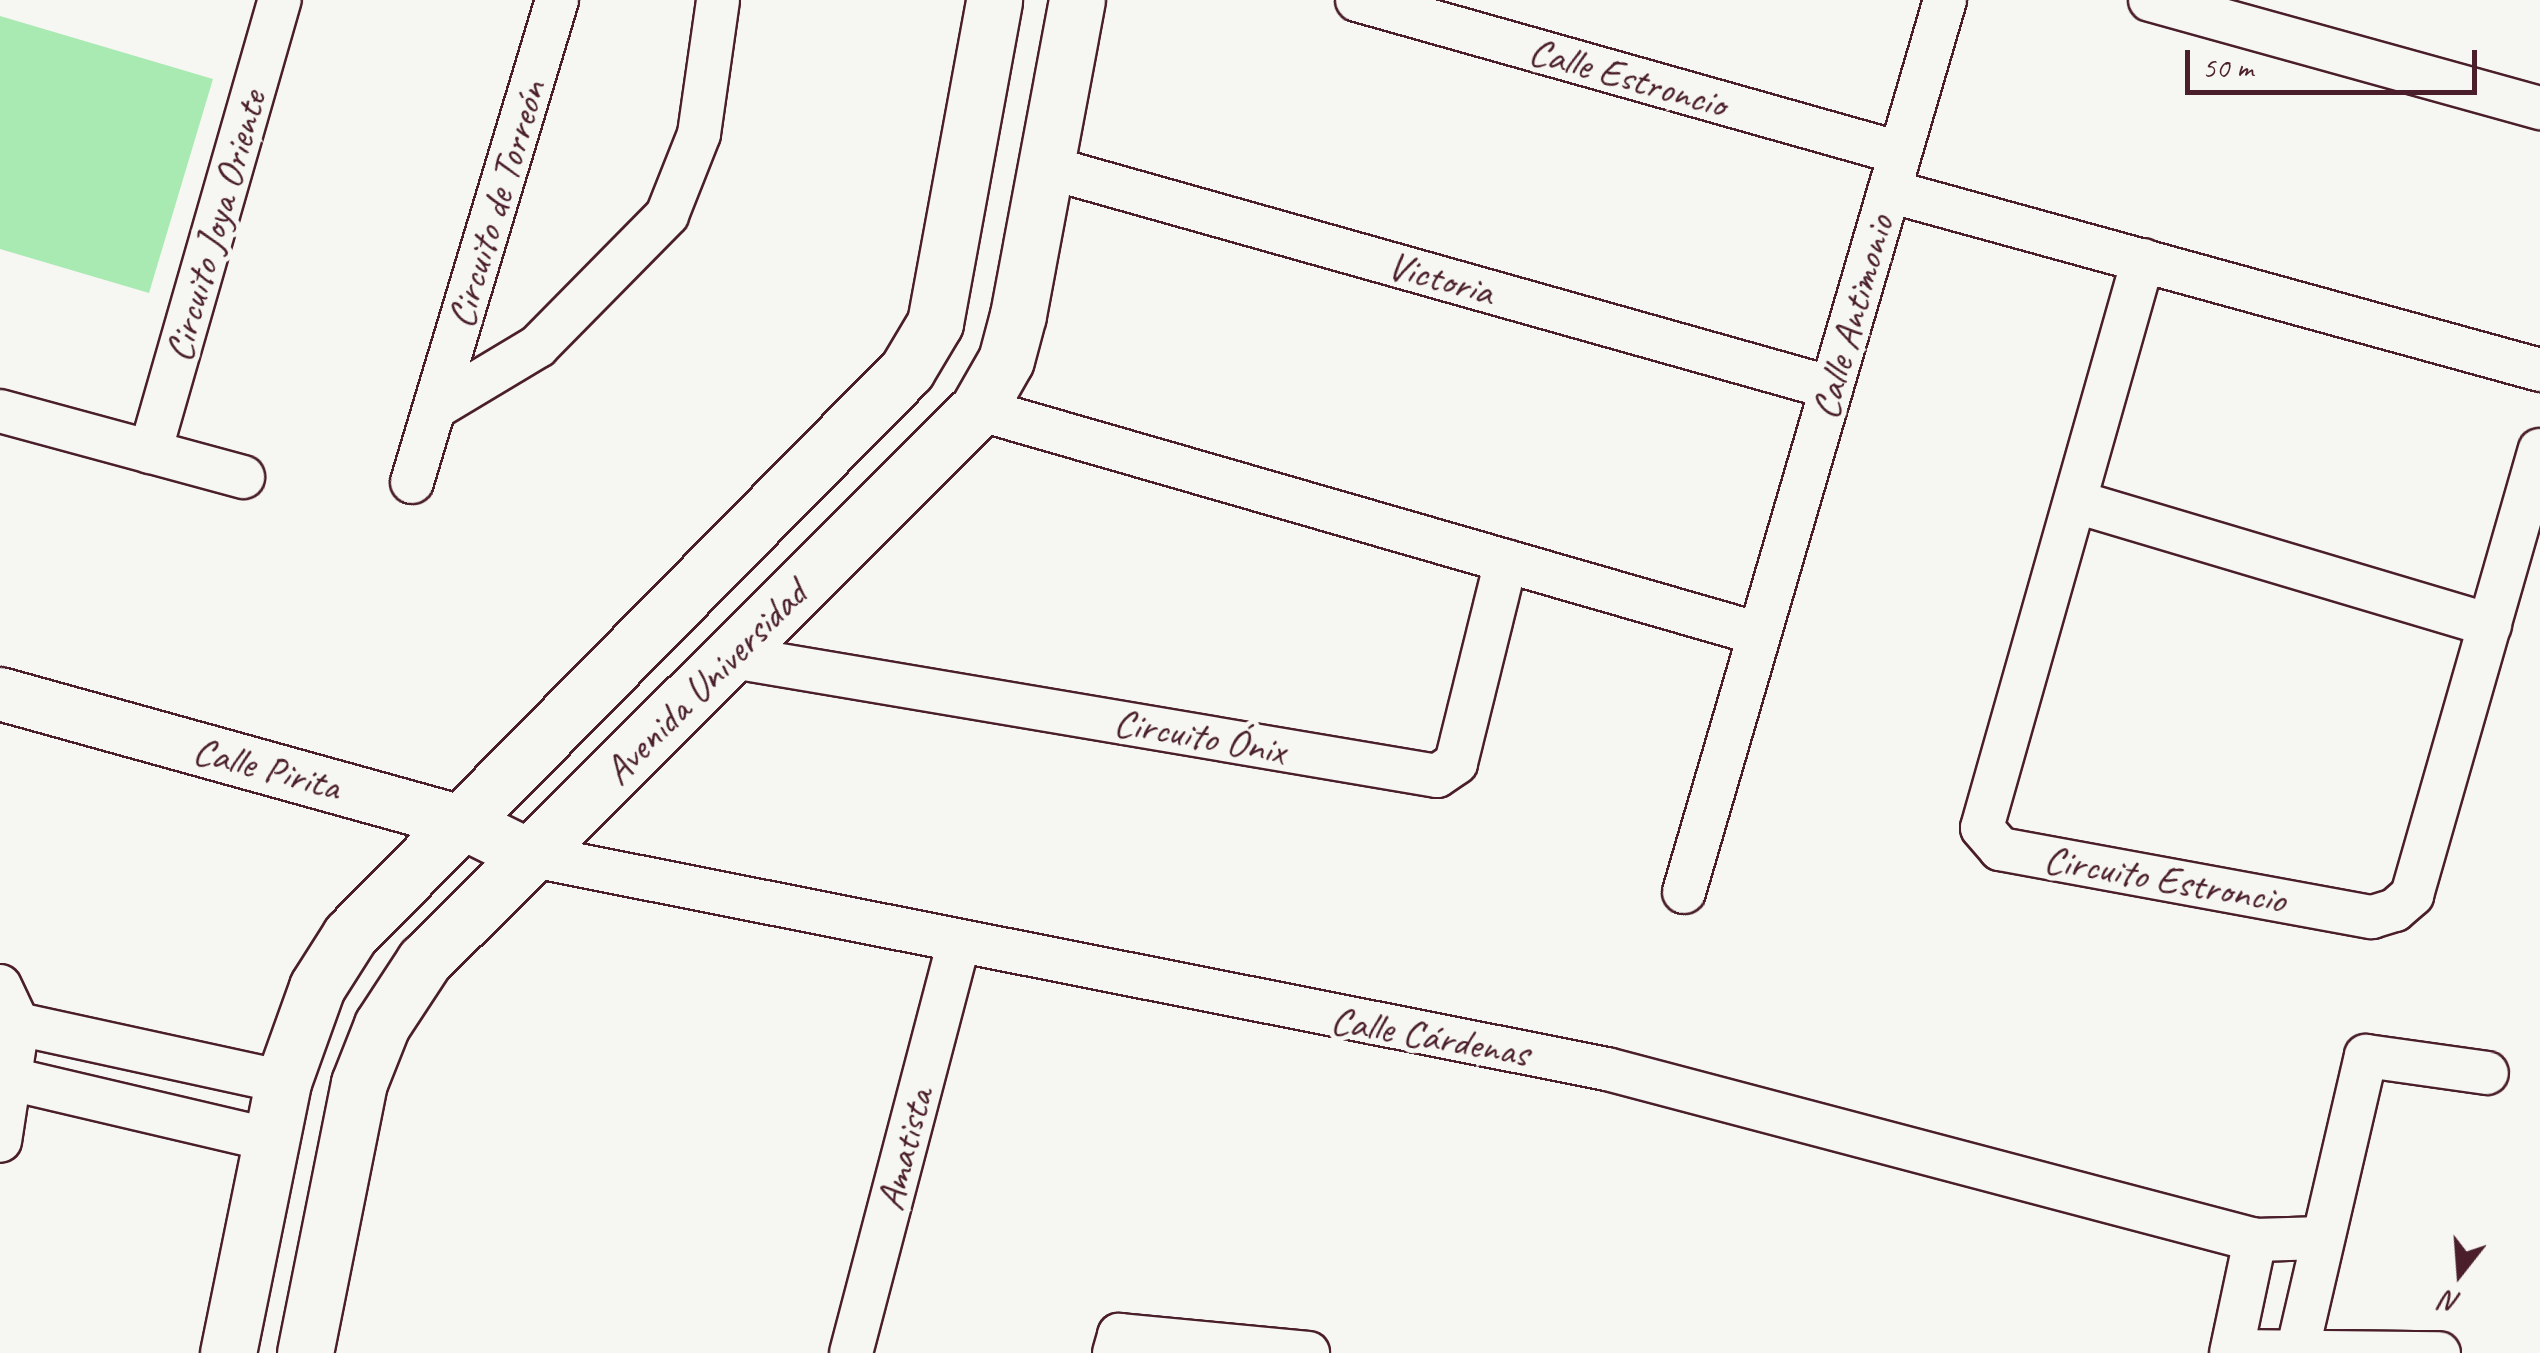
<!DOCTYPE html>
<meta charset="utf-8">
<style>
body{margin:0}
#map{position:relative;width:2540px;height:1353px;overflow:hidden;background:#f6f6f2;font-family:Caveat,sans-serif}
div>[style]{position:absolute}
.green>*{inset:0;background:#a9eab3}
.roads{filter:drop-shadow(2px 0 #4a1f2b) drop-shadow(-2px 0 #4a1f2b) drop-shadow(0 2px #4a1f2b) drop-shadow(0 -2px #4a1f2b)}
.minor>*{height:42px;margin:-21px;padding:0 21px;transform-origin:21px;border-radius:21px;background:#f6f6f2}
.tertiary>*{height:52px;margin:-26px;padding:0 26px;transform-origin:26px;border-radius:26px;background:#f6f6f2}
.secondary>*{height:55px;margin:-27.5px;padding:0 27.5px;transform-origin:27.5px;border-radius:27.5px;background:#f6f6f2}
span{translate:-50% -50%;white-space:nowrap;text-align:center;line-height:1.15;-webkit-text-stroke:10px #f6f6f2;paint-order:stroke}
.street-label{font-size:40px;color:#4a1f2b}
.north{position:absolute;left:2410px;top:1223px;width:100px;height:100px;-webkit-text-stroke:8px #f6f6f2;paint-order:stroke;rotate:197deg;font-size:28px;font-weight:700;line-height:40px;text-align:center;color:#4a1f2b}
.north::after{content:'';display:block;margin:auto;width:35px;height:45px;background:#4a1f2b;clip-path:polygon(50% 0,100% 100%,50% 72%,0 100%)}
.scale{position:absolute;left:2185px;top:50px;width:292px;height:45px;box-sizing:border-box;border:5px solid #4a1f2b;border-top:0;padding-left:12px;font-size:30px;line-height:35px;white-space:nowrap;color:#4a1f2b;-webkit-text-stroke:8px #f6f6f2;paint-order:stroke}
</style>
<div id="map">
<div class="green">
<div style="clip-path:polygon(0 16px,213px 79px,149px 293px,0 249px)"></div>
</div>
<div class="roads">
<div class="minor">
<div style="left:1357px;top:0;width:564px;rotate:15.74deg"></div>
<div style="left:2150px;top:0;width:405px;rotate:15.5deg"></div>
<div style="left:1050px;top:168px;width:812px;rotate:15.71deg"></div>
<div style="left:1889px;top:191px;width:675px;rotate:15.37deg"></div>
<div style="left:2143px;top:260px;width:590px;rotate:105.83deg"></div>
<div style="left:1982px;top:828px;width:28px;rotate:49deg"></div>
<div style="left:2000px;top:849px;width:378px;rotate:10.4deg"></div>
<div style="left:2372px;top:917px;width:24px;rotate:-17deg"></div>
<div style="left:2395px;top:910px;width:23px;rotate:-41deg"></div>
<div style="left:2412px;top:895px;width:463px;rotate:-74deg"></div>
<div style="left:435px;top:408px;width:120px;rotate:-31deg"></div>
<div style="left:538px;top:346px;width:184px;rotate:-45.4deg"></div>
<div style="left:667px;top:215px;width:87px;rotate:-68.4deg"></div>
<div style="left:699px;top:134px;width:135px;rotate:-81.9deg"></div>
<div style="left:978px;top:409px;width:813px;rotate:16.07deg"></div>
<div style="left:0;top:411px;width:252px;rotate:15.2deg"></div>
<div style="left:150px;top:452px;width:470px;rotate:-74deg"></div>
<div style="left:412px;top:482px;width:503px;rotate:-73.26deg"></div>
<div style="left:2077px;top:502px;width:431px;rotate:16.6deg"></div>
<div style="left:733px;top:657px;width:714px;rotate:9.59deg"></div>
<div style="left:1437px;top:776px;width:23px;rotate:-34deg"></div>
<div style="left:1456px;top:763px;width:208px;rotate:-76.1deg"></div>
<div style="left:528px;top:855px;width:1100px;rotate:11.22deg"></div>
<div style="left:1607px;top:1069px;width:670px;rotate:14.78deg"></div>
<div style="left:2255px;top:1240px;width:68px;rotate:-1.7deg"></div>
<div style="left:1684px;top:892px;width:929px;rotate:-73.69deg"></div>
<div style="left:0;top:986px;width:42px;rotate:64.7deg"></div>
<div style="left:18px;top:1024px;width:118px;rotate:98.7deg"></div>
<div style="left:18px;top:1024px;width:271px;rotate:12.3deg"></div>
<div style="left:11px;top:1079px;width:268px;rotate:13.2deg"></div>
<div style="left:2232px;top:1351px;width:207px;rotate:0.6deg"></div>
<div style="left:2297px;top:1352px;width:304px;rotate:-76.9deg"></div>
<div style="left:2366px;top:1056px;width:122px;rotate:8deg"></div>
<div style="left:851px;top:1353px;width:421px;rotate:-75.3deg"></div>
<div style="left:1114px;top:1353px;width:19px;rotate:-74deg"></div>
<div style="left:1119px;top:1335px;width:190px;rotate:5.4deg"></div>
<div style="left:2231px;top:1353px;width:116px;rotate:-78deg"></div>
</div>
<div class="tertiary">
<div style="left:0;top:694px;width:478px;rotate:15.5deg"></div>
<div style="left:461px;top:822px;width:75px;rotate:26.2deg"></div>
</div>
<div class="secondary">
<div style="left:228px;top:1353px;width:277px;rotate:-78.5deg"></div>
<div style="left:283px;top:1082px;width:101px;rotate:-70.3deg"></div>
<div style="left:317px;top:987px;width:62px;rotate:-57.6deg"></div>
<div style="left:350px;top:935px;width:793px;rotate:-45.41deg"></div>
<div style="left:907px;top:370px;width:55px;rotate:-59.2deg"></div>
<div style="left:935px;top:323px;width:328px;rotate:-79.6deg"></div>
<div style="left:305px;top:1353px;width:275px;rotate:-78.7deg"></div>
<div style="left:359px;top:1083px;width:62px;rotate:-68.4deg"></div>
<div style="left:382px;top:1025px;width:77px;rotate:-56.7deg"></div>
<div style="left:424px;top:961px;width:782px;rotate:-44.9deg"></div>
<div style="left:978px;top:409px;width:56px;rotate:-60.3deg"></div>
<div style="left:1006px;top:360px;width:47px;rotate:-75.1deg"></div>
<div style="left:1018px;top:315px;width:320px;rotate:-79.4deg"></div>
</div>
</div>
<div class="street-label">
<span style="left:1628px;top:77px;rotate:16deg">Calle Estroncio</span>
<span style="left:496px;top:204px;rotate:-73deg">Circuito de Torreón</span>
<span style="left:215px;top:226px;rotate:-74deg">Circuito Joya Oriente</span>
<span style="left:1441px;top:278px;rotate:16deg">Victoria</span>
<span style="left:1852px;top:317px;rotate:-74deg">Calle Antimonio</span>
<span style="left:705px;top:682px;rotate:-45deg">Avenida Universidad</span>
<span style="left:1200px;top:736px;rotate:10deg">Circuito Ónix</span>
<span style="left:267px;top:768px;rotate:15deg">Calle Pirita</span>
<span style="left:2165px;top:879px;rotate:10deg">Circuito Estroncio</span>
<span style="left:1430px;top:1036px;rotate:10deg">Calle Cárdenas</span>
<span style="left:904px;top:1149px;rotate:-75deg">Amatista</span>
</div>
<div class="north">N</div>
<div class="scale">50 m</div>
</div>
